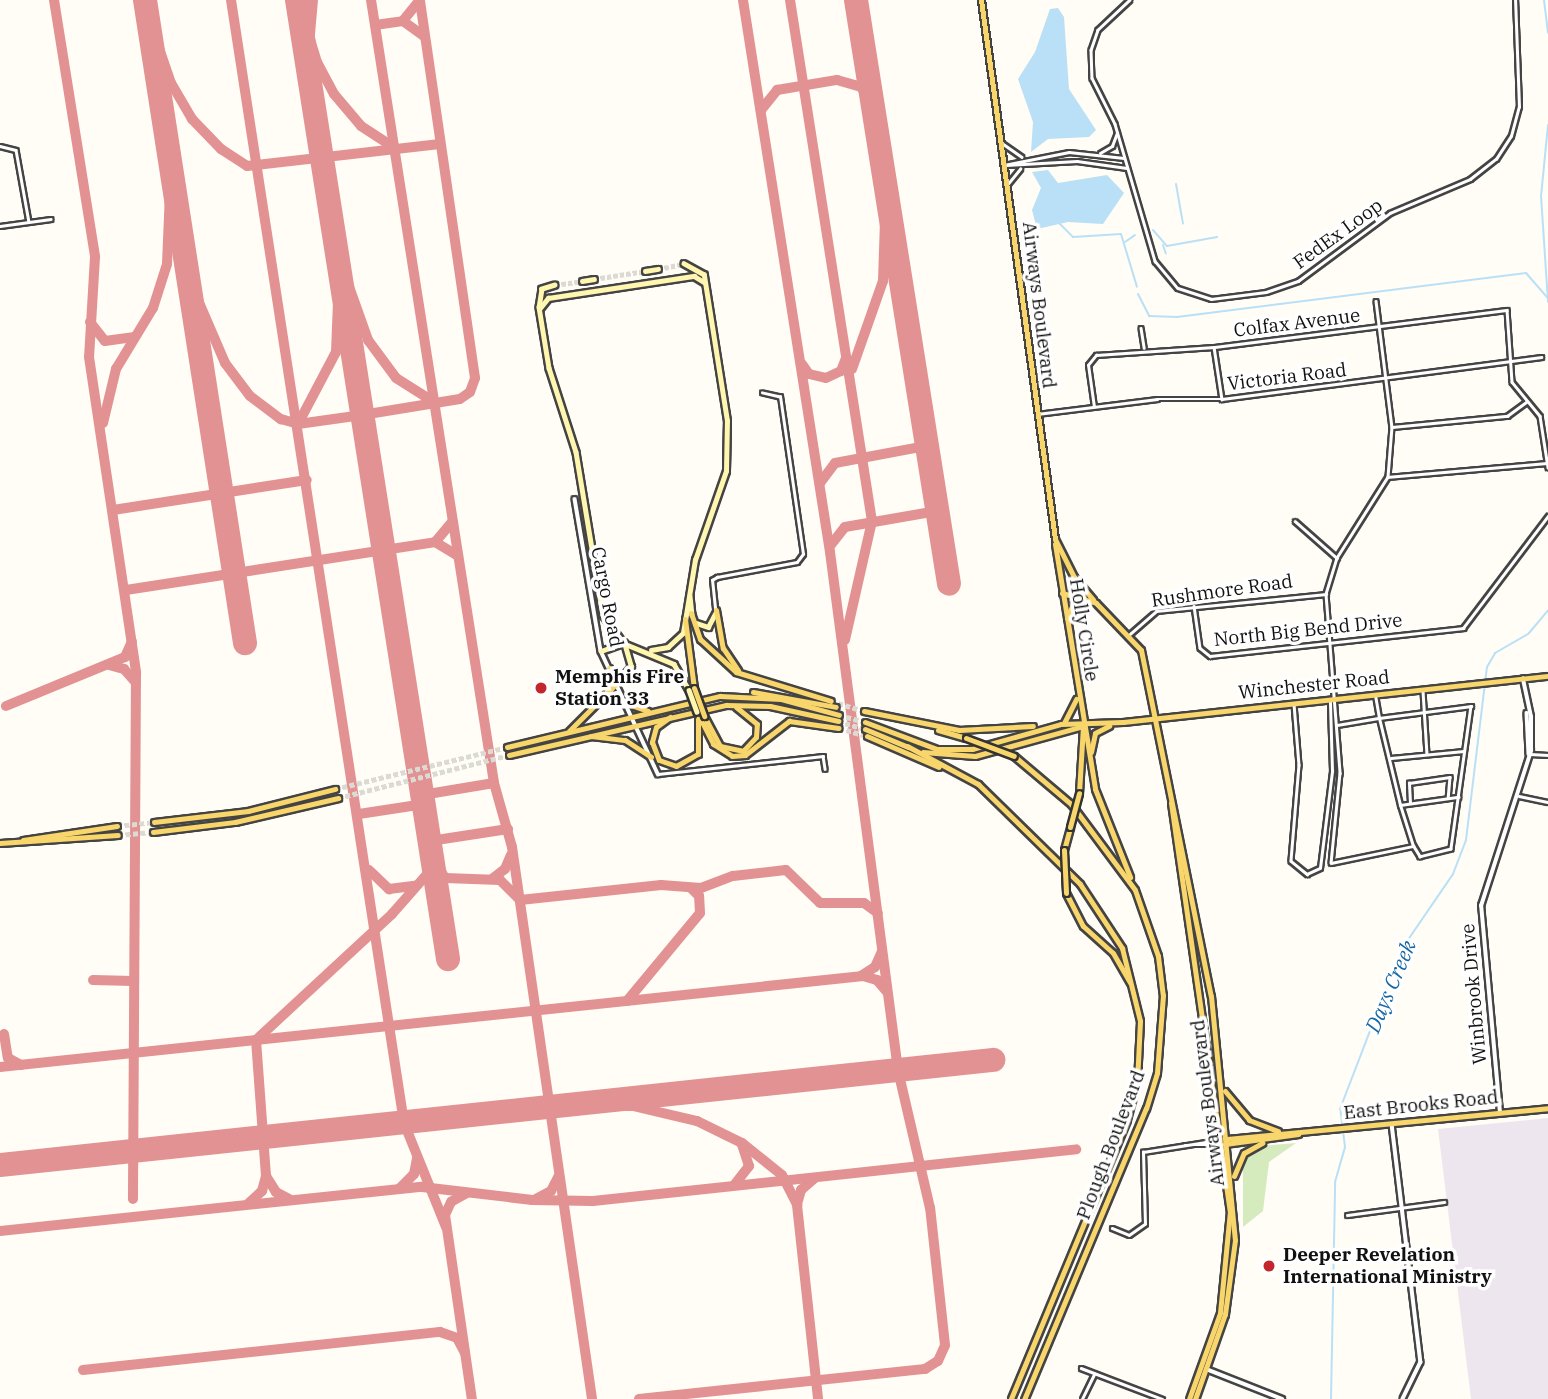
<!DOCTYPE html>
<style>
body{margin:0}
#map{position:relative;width:1548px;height:1399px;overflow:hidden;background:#fffdf5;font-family:"IBM Plex Serif",serif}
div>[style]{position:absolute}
.industrial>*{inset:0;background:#eee6ef}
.green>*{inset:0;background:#d5ebbd}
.water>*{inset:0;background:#b9e0f7}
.stream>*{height:2px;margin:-1px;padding:0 1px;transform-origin:1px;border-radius:1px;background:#b9e0f7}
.taxiway>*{height:10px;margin:-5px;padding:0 5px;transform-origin:5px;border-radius:5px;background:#e29292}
.runway>*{height:24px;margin:-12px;padding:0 12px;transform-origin:12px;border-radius:12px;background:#e29292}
.secondary-tunnel>*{height:4.5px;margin-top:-2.25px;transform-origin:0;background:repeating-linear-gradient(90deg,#dbdad3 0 4.5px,transparent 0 6.5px)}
.primary-tunnel>*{height:5px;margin-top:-2.5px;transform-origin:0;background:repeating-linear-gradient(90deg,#dbdad3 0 5px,transparent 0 7.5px)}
.roads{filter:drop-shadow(2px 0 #444) drop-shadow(-2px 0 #444) drop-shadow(0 2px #444) drop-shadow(0 -2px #444)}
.minor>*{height:2.5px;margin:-1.25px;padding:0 1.25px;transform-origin:1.25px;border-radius:1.25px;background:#fff}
.tertiary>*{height:3.5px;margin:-1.75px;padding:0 1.75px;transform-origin:1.75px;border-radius:1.75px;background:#fff}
.secondary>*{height:4.5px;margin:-2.25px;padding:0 2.25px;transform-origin:2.25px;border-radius:2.25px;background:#fff6b0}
.primary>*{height:5px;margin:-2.5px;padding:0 2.5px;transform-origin:2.5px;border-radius:2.5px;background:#f9d66b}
.bridges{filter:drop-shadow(2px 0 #333) drop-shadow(-2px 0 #333) drop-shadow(0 2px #333) drop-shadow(0 -2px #333)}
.secondary-bridge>*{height:4.5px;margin:-2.25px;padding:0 2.25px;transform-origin:2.25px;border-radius:2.25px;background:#fff6b0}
.primary-bridge>*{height:5px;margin:-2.5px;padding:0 2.5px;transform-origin:2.5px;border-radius:2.5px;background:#f9d66b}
.dots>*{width:19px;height:19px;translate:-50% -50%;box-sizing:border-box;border:4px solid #fff;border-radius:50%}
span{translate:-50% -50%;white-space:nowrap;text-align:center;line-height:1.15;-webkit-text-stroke:7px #fff;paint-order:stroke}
.street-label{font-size:19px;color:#111}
.poi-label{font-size:19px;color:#111;font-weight:700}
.left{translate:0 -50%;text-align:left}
.water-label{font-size:21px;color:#1768a6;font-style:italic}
</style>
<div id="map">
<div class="industrial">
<div style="clip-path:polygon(1548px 1118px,1548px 1399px,1471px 1399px,1438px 1129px)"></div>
</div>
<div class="green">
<div style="clip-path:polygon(1296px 1143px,1269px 1162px,1263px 1211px,1243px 1227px,1243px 1161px,1261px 1146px)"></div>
</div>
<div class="water">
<div style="clip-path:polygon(1058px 8px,1064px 17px,1069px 89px,1096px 130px,1089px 137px,1048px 139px,1031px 152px,1033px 122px,1018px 79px,1035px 52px,1050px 9px)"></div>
<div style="clip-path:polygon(1048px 170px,1058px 183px,1107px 175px,1124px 193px,1103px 224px,1068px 222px,1037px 229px,1032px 210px,1041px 188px,1032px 172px)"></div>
</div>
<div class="stream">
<div style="left:1544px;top:0;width:33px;rotate:83deg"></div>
<div style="left:1548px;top:125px;width:71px;rotate:95.6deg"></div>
<div style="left:1541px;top:196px;width:106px;rotate:86.2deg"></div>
<div style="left:1176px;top:184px;width:40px;rotate:80deg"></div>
<div style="left:1059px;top:223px;width:20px;rotate:45deg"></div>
<div style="left:1073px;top:237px;width:48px;rotate:-3.6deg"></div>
<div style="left:1121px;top:234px;width:55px;rotate:73.2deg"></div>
<div style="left:1153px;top:230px;width:21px;rotate:49deg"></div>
<div style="left:1167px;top:246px;width:51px;rotate:-10.2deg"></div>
<div style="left:1125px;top:242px;width:12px;rotate:-35deg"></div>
<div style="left:1163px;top:245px;width:9px;rotate:72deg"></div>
<div style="left:1138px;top:294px;width:25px;rotate:63deg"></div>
<div style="left:1149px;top:316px;width:28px;rotate:2deg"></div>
<div style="left:1177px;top:317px;width:352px;rotate:-7.2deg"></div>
<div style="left:1526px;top:273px;width:33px;rotate:49deg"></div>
<div style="left:1331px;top:1399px;width:217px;rotate:-88.9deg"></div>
<div style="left:1335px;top:1182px;width:36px;rotate:-74deg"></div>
<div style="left:1345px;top:1147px;width:38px;rotate:-97deg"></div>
<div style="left:1340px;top:1109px;width:170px;rotate:-69deg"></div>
<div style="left:1401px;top:950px;width:92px;rotate:-55.6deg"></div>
<div style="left:1453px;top:874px;width:36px;rotate:-69deg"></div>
<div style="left:1466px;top:840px;width:174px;rotate:-83.1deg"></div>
<div style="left:1487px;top:667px;width:16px;rotate:-60deg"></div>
<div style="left:1495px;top:653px;width:39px;rotate:-30deg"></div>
<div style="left:1529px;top:633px;width:30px;rotate:-50deg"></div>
</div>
<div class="taxiway">
<div style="left:54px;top:0;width:260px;rotate:80.9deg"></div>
<div style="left:95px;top:257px;width:100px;rotate:93.4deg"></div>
<div style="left:89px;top:357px;width:319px;rotate:81.5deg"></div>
<div style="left:136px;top:673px;width:526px;rotate:90.33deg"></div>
<div style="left:231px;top:0;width:1136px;rotate:81.24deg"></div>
<div style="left:404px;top:1123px;width:112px;rotate:68deg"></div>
<div style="left:298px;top:0;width:65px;rotate:73deg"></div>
<div style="left:317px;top:62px;width:36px;rotate:62deg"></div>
<div style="left:334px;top:94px;width:42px;rotate:49.8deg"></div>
<div style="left:361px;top:126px;width:38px;rotate:33deg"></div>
<div style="left:371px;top:0;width:793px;rotate:81.07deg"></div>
<div style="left:494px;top:783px;width:66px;rotate:74.3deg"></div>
<div style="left:512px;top:847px;width:558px;rotate:81.75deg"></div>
<div style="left:790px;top:0;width:527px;rotate:81.06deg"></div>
<div style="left:872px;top:521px;width:122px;rotate:102.8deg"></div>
<div style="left:419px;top:1px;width:26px;rotate:129deg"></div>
<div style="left:403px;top:21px;width:26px;rotate:36deg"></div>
<div style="left:147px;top:13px;width:74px;rotate:71.1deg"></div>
<div style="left:171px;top:83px;width:42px;rotate:59.7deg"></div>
<div style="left:192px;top:119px;width:42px;rotate:46deg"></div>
<div style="left:221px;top:149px;width:31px;rotate:33deg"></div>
<div style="left:247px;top:166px;width:194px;rotate:-6.5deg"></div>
<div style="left:375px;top:25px;width:28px;rotate:-8deg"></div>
<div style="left:310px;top:34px;width:34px;rotate:-85deg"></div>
<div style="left:309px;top:49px;width:71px;rotate:84.4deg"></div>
<div style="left:761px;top:110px;width:26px;rotate:-51deg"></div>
<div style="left:777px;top:90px;width:61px;rotate:-9.5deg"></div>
<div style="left:837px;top:80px;width:25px;rotate:16deg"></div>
<div style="left:861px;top:87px;width:19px;rotate:55deg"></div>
<div style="left:336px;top:250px;width:96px;rotate:70.4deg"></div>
<div style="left:368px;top:340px;width:47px;rotate:53.6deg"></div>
<div style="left:396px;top:378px;width:45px;rotate:32.3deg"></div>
<div style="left:188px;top:277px;width:94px;rotate:66.7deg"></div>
<div style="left:225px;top:363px;width:41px;rotate:52.9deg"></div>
<div style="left:250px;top:396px;width:39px;rotate:37deg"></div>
<div style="left:281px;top:419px;width:18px;rotate:16deg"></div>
<div style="left:298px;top:424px;width:65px;rotate:-8deg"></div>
<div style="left:362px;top:415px;width:99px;rotate:-9.3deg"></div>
<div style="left:460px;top:399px;width:12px;rotate:-35deg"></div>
<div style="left:470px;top:392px;width:15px;rotate:-70deg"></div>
<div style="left:475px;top:378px;width:382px;rotate:-98.3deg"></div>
<div style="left:90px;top:322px;width:24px;rotate:52deg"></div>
<div style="left:105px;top:341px;width:28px;rotate:-8deg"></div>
<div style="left:802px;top:364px;width:12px;rotate:55deg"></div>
<div style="left:809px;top:374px;width:17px;rotate:13deg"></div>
<div style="left:826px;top:378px;width:17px;rotate:-25deg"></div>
<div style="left:841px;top:371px;width:14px;rotate:-69deg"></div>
<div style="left:852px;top:369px;width:93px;rotate:-70.6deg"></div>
<div style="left:883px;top:281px;width:92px;rotate:-88.1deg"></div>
<div style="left:103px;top:423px;width:56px;rotate:-76.5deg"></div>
<div style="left:116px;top:369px;width:71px;rotate:-58.8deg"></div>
<div style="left:153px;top:308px;width:46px;rotate:-72.3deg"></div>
<div style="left:167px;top:264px;width:95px;rotate:-87.6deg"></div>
<div style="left:298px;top:424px;width:81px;rotate:-62.2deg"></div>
<div style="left:336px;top:352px;width:75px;rotate:-87.7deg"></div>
<div style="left:820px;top:483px;width:25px;rotate:-53deg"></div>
<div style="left:835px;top:463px;width:93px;rotate:-10.6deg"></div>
<div style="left:113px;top:510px;width:196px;rotate:-8.8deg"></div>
<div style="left:452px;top:522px;width:26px;rotate:130deg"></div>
<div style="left:435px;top:542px;width:27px;rotate:31deg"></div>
<div style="left:830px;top:546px;width:24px;rotate:-52deg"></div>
<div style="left:845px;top:527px;width:93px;rotate:-9.9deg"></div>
<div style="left:126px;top:590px;width:313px;rotate:-8.8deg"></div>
<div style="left:109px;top:665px;width:16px;rotate:15deg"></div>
<div style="left:124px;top:669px;width:18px;rotate:49deg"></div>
<div style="left:6px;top:706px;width:129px;rotate:-22.4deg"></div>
<div style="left:125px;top:657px;width:17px;rotate:-66deg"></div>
<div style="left:422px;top:795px;width:73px;rotate:-9.5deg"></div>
<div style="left:359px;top:814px;width:66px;rotate:-8.7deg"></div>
<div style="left:430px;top:841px;width:79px;rotate:-8.7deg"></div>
<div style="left:433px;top:858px;width:23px;rotate:59deg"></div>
<div style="left:445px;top:878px;width:55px;rotate:2.1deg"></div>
<div style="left:500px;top:880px;width:28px;rotate:45deg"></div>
<div style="left:520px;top:900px;width:142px;rotate:-6.1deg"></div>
<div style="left:661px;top:885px;width:40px;rotate:4.3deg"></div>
<div style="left:701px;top:888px;width:34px;rotate:-21deg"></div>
<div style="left:733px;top:876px;width:53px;rotate:-6.5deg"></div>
<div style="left:786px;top:870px;width:47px;rotate:44.1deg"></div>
<div style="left:820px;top:903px;width:44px"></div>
<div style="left:864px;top:903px;width:17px;rotate:36deg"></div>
<div style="left:369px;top:870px;width:28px;rotate:44deg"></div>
<div style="left:389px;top:889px;width:26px;rotate:-7deg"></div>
<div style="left:492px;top:879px;width:16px;rotate:-38deg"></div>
<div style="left:505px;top:869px;width:15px;rotate:-67deg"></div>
<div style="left:861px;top:976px;width:17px;rotate:-33deg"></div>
<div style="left:875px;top:967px;width:17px;rotate:-66deg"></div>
<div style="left:93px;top:980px;width:40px;rotate:1.4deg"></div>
<div style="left:627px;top:1001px;width:114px;rotate:-50.3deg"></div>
<div style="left:700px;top:913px;width:17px;rotate:-93deg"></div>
<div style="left:699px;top:896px;width:10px;rotate:-135deg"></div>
<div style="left:4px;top:1034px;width:24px;rotate:81deg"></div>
<div style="left:8px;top:1058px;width:15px;rotate:28deg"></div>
<div style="left:0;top:1067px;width:868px;rotate:-6.02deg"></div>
<div style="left:863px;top:976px;width:15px;rotate:16deg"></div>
<div style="left:877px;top:980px;width:16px;rotate:50deg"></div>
<div style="left:573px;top:1105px;width:60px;rotate:1deg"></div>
<div style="left:633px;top:1106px;width:66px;rotate:13.2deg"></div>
<div style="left:697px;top:1121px;width:50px;rotate:26.1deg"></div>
<div style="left:742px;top:1143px;width:51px;rotate:38.7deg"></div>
<div style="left:782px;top:1175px;width:34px;rotate:63deg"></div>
<div style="left:797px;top:1205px;width:195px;rotate:83.8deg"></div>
<div style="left:735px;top:1184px;width:23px;rotate:-52deg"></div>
<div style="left:749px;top:1166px;width:23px;rotate:-108deg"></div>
<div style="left:400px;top:1188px;width:20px;rotate:-45deg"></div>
<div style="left:414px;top:1174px;width:16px;rotate:-79deg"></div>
<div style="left:467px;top:1193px;width:18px;rotate:151deg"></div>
<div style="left:451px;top:1202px;width:14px;rotate:115deg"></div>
<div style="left:445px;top:1215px;width:186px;rotate:81.7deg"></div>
<div style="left:289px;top:1199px;width:15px;rotate:-152deg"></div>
<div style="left:276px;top:1192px;width:19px;rotate:-122deg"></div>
<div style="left:266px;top:1176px;width:136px;rotate:-94.2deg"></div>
<div style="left:256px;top:1040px;width:185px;rotate:-42.8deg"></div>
<div style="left:392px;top:914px;width:56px;rotate:-48.6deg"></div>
<div style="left:429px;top:872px;width:13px;rotate:-77deg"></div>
<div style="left:536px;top:1199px;width:17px;rotate:-28deg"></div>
<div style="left:551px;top:1191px;width:16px;rotate:-63deg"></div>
<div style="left:249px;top:1203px;width:18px;rotate:-43deg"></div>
<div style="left:262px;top:1191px;width:16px;rotate:-75deg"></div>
<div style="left:797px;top:1204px;width:15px;rotate:-74deg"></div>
<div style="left:801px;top:1190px;width:18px;rotate:-41deg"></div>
<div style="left:0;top:1231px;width:424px;rotate:-6deg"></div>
<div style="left:422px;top:1187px;width:111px;rotate:6.7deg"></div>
<div style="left:532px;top:1200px;width:61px;rotate:0.9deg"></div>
<div style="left:593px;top:1201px;width:486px;rotate:-6.1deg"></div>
<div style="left:83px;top:1370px;width:359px;rotate:-6.1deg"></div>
<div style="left:440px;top:1332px;width:18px;rotate:19deg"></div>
<div style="left:457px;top:1338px;width:17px;rotate:62deg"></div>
<div style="left:639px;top:1399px;width:288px;rotate:-6deg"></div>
<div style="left:925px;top:1369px;width:15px;rotate:-32deg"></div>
<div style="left:938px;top:1361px;width:17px;rotate:-66deg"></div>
<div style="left:945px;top:1345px;width:138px;rotate:-96.2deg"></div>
<div style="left:930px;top:1208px;width:142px;rotate:-103.1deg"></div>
<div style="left:898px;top:1070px;width:522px;rotate:-97.48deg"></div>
<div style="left:830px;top:552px;width:559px;rotate:-98.96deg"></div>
</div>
<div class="runway">
<div style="left:145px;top:0;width:651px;rotate:81.16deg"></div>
<div style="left:297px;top:0;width:971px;rotate:81.05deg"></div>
<div style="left:856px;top:0;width:591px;rotate:80.95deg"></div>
<div style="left:0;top:1165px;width:999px;rotate:-6.04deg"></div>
</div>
<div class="secondary-tunnel">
<div style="left:658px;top:269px;width:26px;rotate:-11deg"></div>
<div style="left:594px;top:279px;width:52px;rotate:-8.9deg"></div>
<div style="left:555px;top:285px;width:27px;rotate:-8deg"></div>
</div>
<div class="primary-tunnel">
<div style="left:831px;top:701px;width:34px;rotate:17deg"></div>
<div style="left:839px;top:715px;width:27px;rotate:15deg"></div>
<div style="left:838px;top:721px;width:28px;rotate:17deg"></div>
<div style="left:839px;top:728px;width:29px;rotate:16deg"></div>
<div style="left:335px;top:789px;width:177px;rotate:-13.7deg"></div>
<div style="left:338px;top:798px;width:176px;rotate:-14.1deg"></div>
<div style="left:117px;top:826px;width:37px;rotate:-6deg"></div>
<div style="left:118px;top:835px;width:35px;rotate:-5deg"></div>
</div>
<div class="roads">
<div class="minor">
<div style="left:1130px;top:0;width:44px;rotate:136.8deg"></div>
<div style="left:1098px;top:30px;width:21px;rotate:109deg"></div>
<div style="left:1091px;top:50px;width:28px;rotate:88deg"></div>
<div style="left:1092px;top:78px;width:51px;rotate:63.4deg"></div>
<div style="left:1115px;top:124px;width:143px;rotate:73.7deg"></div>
<div style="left:1155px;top:261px;width:35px;rotate:50deg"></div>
<div style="left:1178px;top:288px;width:35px;rotate:18deg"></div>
<div style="left:1211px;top:299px;width:55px;rotate:-7.3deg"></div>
<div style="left:1266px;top:292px;width:34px;rotate:-19deg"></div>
<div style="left:1298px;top:281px;width:114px;rotate:-36.5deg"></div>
<div style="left:1390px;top:213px;width:87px;rotate:-23deg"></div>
<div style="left:1470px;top:179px;width:33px;rotate:-38deg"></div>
<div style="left:1496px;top:159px;width:27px;rotate:-57deg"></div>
<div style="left:1511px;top:136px;width:30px;rotate:-75deg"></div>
<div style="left:1519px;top:107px;width:107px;rotate:-92.1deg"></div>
<div style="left:1002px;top:143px;width:24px;rotate:35deg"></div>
<div style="left:0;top:146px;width:16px;rotate:14deg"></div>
<div style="left:16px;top:150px;width:73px;rotate:79.8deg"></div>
<div style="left:1100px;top:153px;width:14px;rotate:-30deg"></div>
<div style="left:1112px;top:146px;width:14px;rotate:-69deg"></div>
<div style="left:1004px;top:165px;width:66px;rotate:-11.3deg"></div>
<div style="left:1069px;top:152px;width:55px;rotate:6.2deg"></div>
<div style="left:1006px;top:165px;width:71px;rotate:-3.2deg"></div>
<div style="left:1077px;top:161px;width:50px;rotate:8deg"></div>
<div style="left:1007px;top:185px;width:21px;rotate:-51deg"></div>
<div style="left:0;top:226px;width:51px;rotate:-7.8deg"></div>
<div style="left:1376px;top:301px;width:127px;rotate:82.8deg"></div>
<div style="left:1392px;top:427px;width:50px;rotate:94.6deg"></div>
<div style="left:1388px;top:477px;width:96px;rotate:122.2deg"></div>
<div style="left:1337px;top:558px;width:38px;rotate:107deg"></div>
<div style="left:1326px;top:594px;width:180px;rotate:85.5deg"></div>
<div style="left:1340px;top:773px;width:90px;rotate:95.7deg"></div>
<div style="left:1331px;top:863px;width:84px;rotate:-11.7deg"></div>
<div style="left:1141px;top:328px;width:20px;rotate:81deg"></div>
<div style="left:1214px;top:347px;width:53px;rotate:81.3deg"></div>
<div style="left:1094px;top:407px;width:42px;rotate:-98.1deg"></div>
<div style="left:1088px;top:365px;width:13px;rotate:-51deg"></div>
<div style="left:1096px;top:355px;width:118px;rotate:-3.9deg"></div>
<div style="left:1214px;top:347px;width:295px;rotate:-7.2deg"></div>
<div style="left:1507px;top:310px;width:72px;rotate:86deg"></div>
<div style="left:1512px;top:382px;width:44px;rotate:50.5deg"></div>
<div style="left:1540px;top:416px;width:52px;rotate:81.1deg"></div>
<div style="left:1037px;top:414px;width:121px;rotate:-7.1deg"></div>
<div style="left:1157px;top:399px;width:65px"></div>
<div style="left:1222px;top:399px;width:322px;rotate:-7.5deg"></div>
<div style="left:1392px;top:427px;width:116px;rotate:-5.5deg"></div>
<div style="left:1507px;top:416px;width:24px;rotate:-36deg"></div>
<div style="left:1388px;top:477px;width:161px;rotate:-5deg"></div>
<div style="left:1295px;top:521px;width:56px;rotate:41.4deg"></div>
<div style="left:1194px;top:606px;width:42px;rotate:81.9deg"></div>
<div style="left:1200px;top:648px;width:13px;rotate:39deg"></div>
<div style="left:1210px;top:656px;width:255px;rotate:-6.3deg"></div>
<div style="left:1463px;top:628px;width:141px;rotate:-52.8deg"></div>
<div style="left:715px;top:608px;width:28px;rotate:-96deg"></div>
<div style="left:712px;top:580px;width:6px;rotate:-31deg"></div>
<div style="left:717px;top:577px;width:81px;rotate:-10.6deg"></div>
<div style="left:797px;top:562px;width:10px;rotate:-53deg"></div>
<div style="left:803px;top:554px;width:159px;rotate:-98.3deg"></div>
<div style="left:780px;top:397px;width:18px;rotate:-167deg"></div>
<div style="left:1130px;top:634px;width:35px;rotate:-41deg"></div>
<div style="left:1156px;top:611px;width:171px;rotate:-5.7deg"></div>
<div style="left:1423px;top:691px;width:63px;rotate:86.4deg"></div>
<div style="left:1294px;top:704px;width:61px;rotate:85.3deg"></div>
<div style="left:1299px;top:765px;width:96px;rotate:94.8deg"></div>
<div style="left:1291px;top:861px;width:21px;rotate:39deg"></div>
<div style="left:1307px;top:874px;width:14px;rotate:-25deg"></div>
<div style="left:1320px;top:868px;width:98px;rotate:-82.9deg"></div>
<div style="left:1332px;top:771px;width:69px;rotate:-91.7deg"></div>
<div style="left:1337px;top:725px;width:43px;rotate:-9.5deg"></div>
<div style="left:1379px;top:718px;width:93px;rotate:-7.4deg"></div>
<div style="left:1471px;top:706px;width:144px;rotate:98deg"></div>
<div style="left:1451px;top:849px;width:32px;rotate:166deg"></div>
<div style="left:1420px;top:857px;width:13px;rotate:-122deg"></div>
<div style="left:1413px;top:846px;width:43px;rotate:-107.6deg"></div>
<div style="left:1400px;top:805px;width:89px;rotate:-103.6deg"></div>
<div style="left:1379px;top:718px;width:23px;rotate:-100deg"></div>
<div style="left:1530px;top:754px;width:18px;rotate:3deg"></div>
<div style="left:1391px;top:758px;width:73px;rotate:-5.5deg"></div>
<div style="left:658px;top:774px;width:166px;rotate:-6.2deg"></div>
<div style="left:823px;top:756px;width:13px;rotate:81deg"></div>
<div style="left:1519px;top:796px;width:30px;rotate:12deg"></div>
<div style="left:1410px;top:803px;width:20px;rotate:-93deg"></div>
<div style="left:1409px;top:783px;width:41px;rotate:-8.3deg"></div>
<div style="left:1450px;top:777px;width:21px;rotate:95deg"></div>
<div style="left:1400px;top:805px;width:59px;rotate:-7.9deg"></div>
<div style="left:1185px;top:1145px;width:35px"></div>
<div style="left:1347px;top:1215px;width:98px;rotate:-7.6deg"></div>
<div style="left:1112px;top:1228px;width:18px;rotate:22deg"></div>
<div style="left:1129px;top:1235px;width:19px;rotate:-35deg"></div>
<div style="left:1145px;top:1224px;width:72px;rotate:-91.6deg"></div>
<div style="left:1143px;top:1152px;width:76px;rotate:-9.1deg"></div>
<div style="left:1081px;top:1368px;width:87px;rotate:20.9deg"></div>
<div style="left:1082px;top:1399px;width:28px;rotate:-64deg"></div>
</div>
<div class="tertiary">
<div style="left:575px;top:499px;width:154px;rotate:80.3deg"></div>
<div style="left:601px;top:651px;width:136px;rotate:65.1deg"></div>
<div style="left:1527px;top:713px;width:41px;rotate:87.2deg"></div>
<div style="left:1500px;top:1113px;width:208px;rotate:-95.2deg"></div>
<div style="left:1481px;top:906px;width:163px;rotate:-72.1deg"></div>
<div style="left:1531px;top:751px;width:34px;rotate:-90deg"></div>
<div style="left:1531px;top:717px;width:39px;rotate:-102deg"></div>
<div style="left:1392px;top:1124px;width:240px;rotate:83.1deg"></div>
<div style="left:1421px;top:1362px;width:41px;rotate:115.9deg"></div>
<div style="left:1206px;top:1369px;width:82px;rotate:21.5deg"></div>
</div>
<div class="secondary">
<div style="left:645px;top:271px;width:13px;rotate:-9deg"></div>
<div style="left:582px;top:281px;width:12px;rotate:-9deg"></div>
<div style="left:555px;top:285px;width:14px;rotate:163deg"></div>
<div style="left:542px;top:289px;width:18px;rotate:99deg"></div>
<div style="left:539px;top:307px;width:62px;rotate:80.7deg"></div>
<div style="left:549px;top:368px;width:88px;rotate:72.2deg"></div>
<div style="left:576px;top:452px;width:165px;rotate:80.6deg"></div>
<div style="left:603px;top:615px;width:34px;rotate:54deg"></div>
<div style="left:623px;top:643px;width:55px;rotate:22.4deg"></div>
<div style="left:674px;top:664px;width:30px;rotate:60deg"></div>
<div style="left:540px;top:308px;width:13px;rotate:-51deg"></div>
<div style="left:548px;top:298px;width:148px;rotate:-8.6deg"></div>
<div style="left:694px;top:276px;width:12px;rotate:31deg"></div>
<div style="left:690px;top:596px;width:19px;rotate:84deg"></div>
<div style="left:696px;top:623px;width:13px;rotate:18deg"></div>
<div style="left:708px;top:627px;width:15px;rotate:-62deg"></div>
<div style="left:651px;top:650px;width:17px;rotate:-10deg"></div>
<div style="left:668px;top:647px;width:21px;rotate:-43deg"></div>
<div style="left:683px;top:633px;width:74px;rotate:-80.7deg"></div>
<div style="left:695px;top:560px;width:94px;rotate:-70.8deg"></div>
<div style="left:726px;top:471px;width:50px;rotate:-88.9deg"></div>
<div style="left:727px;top:421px;width:148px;rotate:-99deg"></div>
<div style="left:704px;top:275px;width:23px;rotate:-151deg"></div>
<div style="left:601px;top:651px;width:23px;rotate:-20deg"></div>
<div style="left:616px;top:684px;width:23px;rotate:-49deg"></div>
<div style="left:631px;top:667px;width:25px;rotate:-106deg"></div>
</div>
<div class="primary">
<div style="left:981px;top:0;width:544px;rotate:82.18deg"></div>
<div style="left:1055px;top:539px;width:42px;rotate:63.4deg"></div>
<div style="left:1074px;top:577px;width:30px;rotate:50deg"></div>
<div style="left:1055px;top:544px;width:248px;rotate:80.7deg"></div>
<div style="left:1095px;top:789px;width:95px;rotate:68.3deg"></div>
<div style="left:1074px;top:577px;width:20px;rotate:66deg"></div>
<div style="left:1062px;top:593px;width:35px;rotate:16deg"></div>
<div style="left:1096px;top:603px;width:65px;rotate:46.2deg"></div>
<div style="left:1141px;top:650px;width:353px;rotate:78.6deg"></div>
<div style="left:1211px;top:996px;width:245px;rotate:84.4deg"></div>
<div style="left:1235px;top:1240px;width:75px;rotate:97.7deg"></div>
<div style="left:1225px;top:1314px;width:90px;rotate:109.4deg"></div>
<div style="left:716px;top:610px;width:39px;rotate:80deg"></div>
<div style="left:723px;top:648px;width:27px;rotate:56deg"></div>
<div style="left:691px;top:613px;width:28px;rotate:71deg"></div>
<div style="left:700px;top:639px;width:49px;rotate:42.5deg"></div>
<div style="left:736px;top:672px;width:99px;rotate:17deg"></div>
<div style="left:1067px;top:618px;width:15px;rotate:-67deg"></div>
<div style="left:1073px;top:604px;width:16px;rotate:-7deg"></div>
<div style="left:685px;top:619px;width:70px;rotate:82.6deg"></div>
<div style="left:607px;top:691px;width:23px;rotate:-85deg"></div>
<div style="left:753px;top:692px;width:84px;rotate:10.2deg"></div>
<div style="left:625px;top:703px;width:24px;rotate:19deg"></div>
<div style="left:864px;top:711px;width:97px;rotate:11.3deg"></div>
<div style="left:959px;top:730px;width:74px;rotate:-3.1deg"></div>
<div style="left:697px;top:712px;width:36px;rotate:63deg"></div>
<div style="left:713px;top:744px;width:22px;rotate:32deg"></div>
<div style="left:732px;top:756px;width:13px;rotate:-4deg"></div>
<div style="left:745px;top:755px;width:56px;rotate:-37.7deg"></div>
<div style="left:789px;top:721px;width:50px;rotate:8deg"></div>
<div style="left:704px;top:716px;width:34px;rotate:62deg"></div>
<div style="left:720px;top:746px;width:24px;rotate:12deg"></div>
<div style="left:743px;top:751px;width:19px;rotate:-47deg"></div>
<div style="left:756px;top:737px;width:13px;rotate:-86deg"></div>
<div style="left:757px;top:724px;width:27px;rotate:-141deg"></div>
<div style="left:670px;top:717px;width:17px;rotate:144deg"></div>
<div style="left:656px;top:727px;width:16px;rotate:105deg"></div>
<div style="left:652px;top:742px;width:19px;rotate:69deg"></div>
<div style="left:659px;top:760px;width:18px;rotate:19deg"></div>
<div style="left:676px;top:766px;width:25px;rotate:-29deg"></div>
<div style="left:698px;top:754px;width:35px;rotate:-90deg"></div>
<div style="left:865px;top:722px;width:77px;rotate:20.6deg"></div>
<div style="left:937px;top:749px;width:35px"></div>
<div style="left:972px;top:749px;width:92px;rotate:-15.7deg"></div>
<div style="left:1061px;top:724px;width:62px;rotate:-1.8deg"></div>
<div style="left:1123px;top:722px;width:427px;rotate:-6.2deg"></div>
<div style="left:1064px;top:723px;width:27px;rotate:-63deg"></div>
<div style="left:865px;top:729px;width:47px;rotate:22.7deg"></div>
<div style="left:938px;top:730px;width:29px;rotate:16deg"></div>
<div style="left:569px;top:731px;width:66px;rotate:-45deg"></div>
<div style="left:591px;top:736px;width:34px;rotate:7deg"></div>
<div style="left:625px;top:740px;width:31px;rotate:33deg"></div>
<div style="left:867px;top:736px;width:78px;rotate:23.3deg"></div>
<div style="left:907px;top:746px;width:81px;rotate:28.2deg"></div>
<div style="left:978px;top:784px;width:143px;rotate:44.4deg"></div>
<div style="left:1080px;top:884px;width:77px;rotate:56.7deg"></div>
<div style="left:1122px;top:948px;width:75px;rotate:76.1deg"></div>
<div style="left:1140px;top:1021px;width:61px;rotate:92.8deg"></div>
<div style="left:1137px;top:1082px;width:39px;rotate:105deg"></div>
<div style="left:1127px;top:1120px;width:302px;rotate:112.6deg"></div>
<div style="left:507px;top:747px;width:219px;rotate:-13.5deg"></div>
<div style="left:720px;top:696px;width:61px;rotate:2.8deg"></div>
<div style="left:781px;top:699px;width:60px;rotate:15.4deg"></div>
<div style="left:923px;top:752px;width:52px;rotate:4.4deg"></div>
<div style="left:975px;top:756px;width:112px;rotate:-15.5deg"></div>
<div style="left:1091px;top:752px;width:19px;rotate:-78deg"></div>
<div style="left:1095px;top:733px;width:16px;rotate:-27deg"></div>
<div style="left:509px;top:755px;width:223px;rotate:-13deg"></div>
<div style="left:726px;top:705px;width:44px;rotate:1.3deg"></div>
<div style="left:770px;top:706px;width:70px;rotate:12.4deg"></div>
<div style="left:1014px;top:756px;width:75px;rotate:40.1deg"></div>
<div style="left:1071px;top:804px;width:107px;rotate:53.3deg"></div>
<div style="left:1135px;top:890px;width:70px;rotate:70.8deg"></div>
<div style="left:1158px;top:956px;width:39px;rotate:83deg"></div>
<div style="left:1163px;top:995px;width:78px;rotate:94.4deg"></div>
<div style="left:1157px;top:1073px;width:37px;rotate:107deg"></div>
<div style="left:1146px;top:1108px;width:316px;rotate:112.7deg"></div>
<div style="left:1079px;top:793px;width:67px;rotate:-86.6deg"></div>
<div style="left:1171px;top:803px;width:412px;rotate:81.8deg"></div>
<div style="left:1230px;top:1211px;width:102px;rotate:95.6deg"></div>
<div style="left:1220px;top:1313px;width:91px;rotate:109.8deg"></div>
<div style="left:154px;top:822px;width:95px;rotate:-6.7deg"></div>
<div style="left:248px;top:811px;width:90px;rotate:-14.2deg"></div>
<div style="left:153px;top:832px;width:83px;rotate:-7deg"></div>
<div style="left:235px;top:822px;width:106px;rotate:-13.1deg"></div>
<div style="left:23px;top:840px;width:95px;rotate:-8.5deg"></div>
<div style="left:0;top:843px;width:118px;rotate:-3.9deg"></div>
<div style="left:1064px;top:850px;width:24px;rotate:-75deg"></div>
<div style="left:1066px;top:893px;width:37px;rotate:63deg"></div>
<div style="left:1083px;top:926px;width:40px;rotate:42deg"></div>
<div style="left:1113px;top:953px;width:34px;rotate:60deg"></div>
<div style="left:1225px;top:1091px;width:38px;rotate:50deg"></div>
<div style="left:1249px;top:1120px;width:31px;rotate:21deg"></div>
<div style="left:1227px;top:1139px;width:322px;rotate:-5.5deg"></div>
<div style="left:1225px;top:1144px;width:74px;rotate:-7.8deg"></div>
<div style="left:1234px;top:1176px;width:25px;rotate:-67deg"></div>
<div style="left:1244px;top:1153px;width:21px;rotate:-29deg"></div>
</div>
</div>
<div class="bridges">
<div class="secondary-bridge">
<div style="left:689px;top:690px;width:23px;rotate:70deg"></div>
</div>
<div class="primary-bridge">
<div style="left:694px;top:688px;width:30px;rotate:70deg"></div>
<div style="left:966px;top:738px;width:51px;rotate:20.6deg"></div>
<div style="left:1070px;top:827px;width:35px;rotate:-75deg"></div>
<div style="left:1064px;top:850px;width:43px;rotate:87.3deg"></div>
</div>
</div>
<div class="dots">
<div style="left:541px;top:688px;background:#c4262e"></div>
<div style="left:1269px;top:1266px;background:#c4262e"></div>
</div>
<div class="street-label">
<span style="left:1338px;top:234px;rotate:-36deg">FedEx Loop</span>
<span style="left:1039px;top:305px;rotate:83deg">Airways Boulevard</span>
<span style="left:1297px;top:323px;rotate:-7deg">Colfax Avenue</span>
<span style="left:1287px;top:377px;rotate:-7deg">Victoria Road</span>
<span style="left:1222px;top:591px;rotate:-8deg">Rushmore Road</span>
<span style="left:607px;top:597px;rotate:79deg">Cargo Road</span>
<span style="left:1084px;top:630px;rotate:81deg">Holly Circle</span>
<span style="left:1308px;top:630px;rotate:-6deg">North Big Bend Drive</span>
<span style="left:1314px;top:685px;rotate:-6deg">Winchester Road</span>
<span style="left:1474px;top:994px;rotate:-95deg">Winbrook Drive</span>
<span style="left:1208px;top:1103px;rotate:-97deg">Airways Boulevard</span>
<span style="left:1421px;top:1105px;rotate:-6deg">East Brooks Road</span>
<span style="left:1111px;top:1145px;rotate:-69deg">Plough Boulevard</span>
</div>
<div class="poi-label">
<span class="left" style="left:555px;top:688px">Memphis Fire<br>Station 33</span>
<span class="left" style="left:1283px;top:1266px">Deeper Revelation<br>International Ministry</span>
</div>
<div class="water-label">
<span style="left:1390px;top:986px;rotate:-67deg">Days Creek</span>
</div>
</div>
